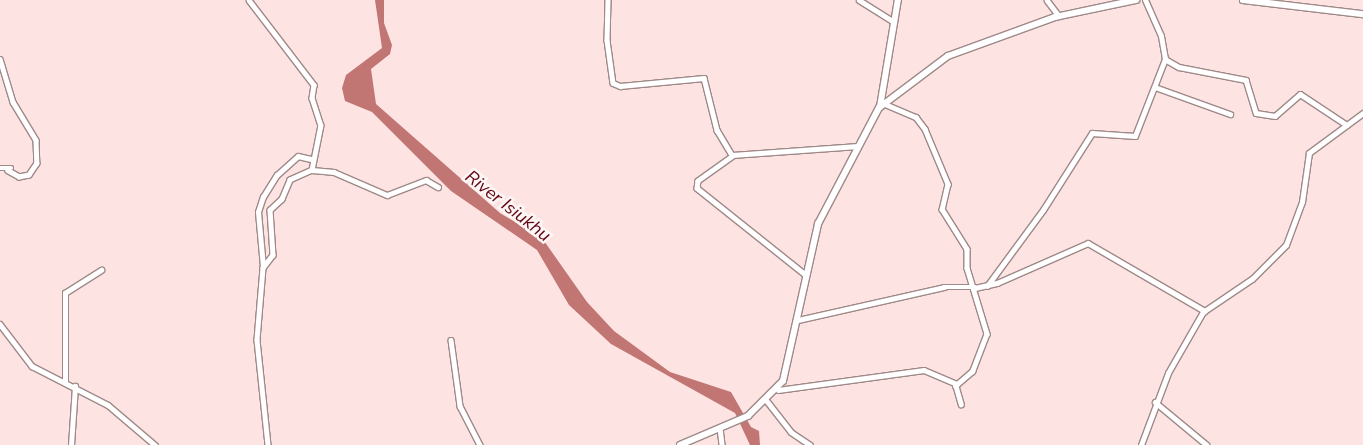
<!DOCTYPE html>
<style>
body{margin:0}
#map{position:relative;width:1363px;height:445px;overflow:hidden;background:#fde4e3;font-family:"Nunito Sans",sans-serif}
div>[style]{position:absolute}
.water>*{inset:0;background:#c17673}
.roads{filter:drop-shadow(1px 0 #9f8988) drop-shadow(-1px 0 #9f8988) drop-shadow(0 1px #9f8988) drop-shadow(0 -1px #9f8988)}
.street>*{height:4.5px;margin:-2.25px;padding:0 2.25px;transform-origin:2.25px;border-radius:2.25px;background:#fff}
.secondary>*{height:5.5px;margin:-2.75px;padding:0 2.75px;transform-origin:2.75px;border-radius:2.75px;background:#fff}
span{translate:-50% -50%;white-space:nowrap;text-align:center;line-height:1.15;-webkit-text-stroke:5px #fcf7f6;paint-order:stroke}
.water-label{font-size:18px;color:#640411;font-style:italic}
</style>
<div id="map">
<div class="water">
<div style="clip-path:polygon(375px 0,384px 0,384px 23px,392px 45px,390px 54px,371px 69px,376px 104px,500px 213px,542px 238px,587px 302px,614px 331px,670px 372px,731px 392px,751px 427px,759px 431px,760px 445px,750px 445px,735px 413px,611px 344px,569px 305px,537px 250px,451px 191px,372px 112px,345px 101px,342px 88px,346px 75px,382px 48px)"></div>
</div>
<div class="roads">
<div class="street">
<div style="left:249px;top:0;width:107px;rotate:52.6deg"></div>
<div style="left:314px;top:85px;width:13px;rotate:99deg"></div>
<div style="left:312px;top:98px;width:28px;rotate:72deg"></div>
<div style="left:321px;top:125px;width:46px;rotate:101.3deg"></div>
<div style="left:312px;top:170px;width:24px;rotate:156deg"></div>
<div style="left:290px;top:180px;width:21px;rotate:113deg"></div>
<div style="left:282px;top:199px;width:16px;rotate:137deg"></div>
<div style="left:270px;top:210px;width:45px;rotate:86.2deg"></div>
<div style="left:273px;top:255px;width:16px;rotate:128deg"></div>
<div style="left:263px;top:268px;width:72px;rotate:94.8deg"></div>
<div style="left:257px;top:340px;width:106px;rotate:84deg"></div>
<div style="left:608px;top:0;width:40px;rotate:91.4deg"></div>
<div style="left:607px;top:40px;width:43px;rotate:82.1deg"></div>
<div style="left:613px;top:83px;width:8px;rotate:23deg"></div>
<div style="left:620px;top:86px;width:84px;rotate:-5.4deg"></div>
<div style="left:704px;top:78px;width:54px;rotate:76deg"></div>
<div style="left:717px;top:130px;width:29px;rotate:59deg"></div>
<div style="left:732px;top:155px;width:126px;rotate:-4.1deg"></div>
<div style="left:859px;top:0;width:39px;rotate:32deg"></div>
<div style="left:1047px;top:0;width:20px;rotate:53deg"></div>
<div style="left:0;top:59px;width:45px;rotate:73.2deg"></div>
<div style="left:13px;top:102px;width:44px;rotate:58.8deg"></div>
<div style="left:36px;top:140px;width:23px;rotate:88deg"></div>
<div style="left:37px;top:163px;width:14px;rotate:124deg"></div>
<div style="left:29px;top:175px;width:10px;rotate:169deg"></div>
<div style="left:19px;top:177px;width:13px;rotate:-151deg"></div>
<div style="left:1165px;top:59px;width:16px;rotate:30deg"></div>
<div style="left:1179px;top:67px;width:68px;rotate:11deg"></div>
<div style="left:1246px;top:80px;width:34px;rotate:73deg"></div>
<div style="left:1256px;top:113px;width:19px;rotate:9deg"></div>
<div style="left:1275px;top:116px;width:33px;rotate:-41deg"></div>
<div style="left:1300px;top:94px;width:56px;rotate:33.4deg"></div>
<div style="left:1155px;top:87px;width:80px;rotate:19.8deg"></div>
<div style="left:885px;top:104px;width:34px;rotate:23deg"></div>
<div style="left:916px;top:117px;width:15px;rotate:53deg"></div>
<div style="left:925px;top:129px;width:60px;rotate:67.3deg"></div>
<div style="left:948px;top:184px;width:26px;rotate:103deg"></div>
<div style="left:942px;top:209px;width:47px;rotate:58deg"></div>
<div style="left:967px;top:249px;width:19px;rotate:90deg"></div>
<div style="left:967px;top:268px;width:69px;rotate:73.1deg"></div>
<div style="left:987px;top:334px;width:40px;rotate:111deg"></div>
<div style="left:973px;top:371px;width:23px;rotate:139deg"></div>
<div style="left:956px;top:386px;width:19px;rotate:74deg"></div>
<div style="left:733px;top:156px;width:43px;rotate:144.5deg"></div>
<div style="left:698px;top:181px;width:7px;rotate:98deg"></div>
<div style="left:697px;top:188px;width:139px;rotate:38.6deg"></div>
<div style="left:0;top:168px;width:11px"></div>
<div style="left:312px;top:170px;width:22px;rotate:5deg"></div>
<div style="left:334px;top:172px;width:58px;rotate:23.5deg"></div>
<div style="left:387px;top:195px;width:42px;rotate:-21deg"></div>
<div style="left:426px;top:180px;width:14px;rotate:30deg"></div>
<div style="left:263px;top:267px;width:55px;rotate:-95.2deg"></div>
<div style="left:258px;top:212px;width:16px;rotate:-72deg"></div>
<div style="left:263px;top:197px;width:26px;rotate:-58deg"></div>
<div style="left:277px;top:175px;width:28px;rotate:-42deg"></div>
<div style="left:298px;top:156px;width:13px;rotate:13deg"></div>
<div style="left:987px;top:286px;width:94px;rotate:-53.6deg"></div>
<div style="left:1043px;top:210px;width:91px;rotate:-57.5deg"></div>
<div style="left:1092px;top:133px;width:43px;rotate:4deg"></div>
<div style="left:1135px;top:136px;width:83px;rotate:-68.7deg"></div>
<div style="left:1165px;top:59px;width:23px;rotate:-100deg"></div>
<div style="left:1161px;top:36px;width:39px;rotate:-114deg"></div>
<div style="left:975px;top:288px;width:23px;rotate:-13deg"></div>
<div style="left:997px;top:283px;width:99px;rotate:-23.7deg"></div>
<div style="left:1088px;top:243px;width:135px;rotate:30.2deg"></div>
<div style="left:798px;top:320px;width:150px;rotate:-12.7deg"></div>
<div style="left:944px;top:287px;width:31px"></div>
<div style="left:0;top:324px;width:53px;rotate:52.7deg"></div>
<div style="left:32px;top:366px;width:85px;rotate:27.2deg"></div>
<div style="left:108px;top:405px;width:62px;rotate:40.4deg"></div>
<div style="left:451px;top:340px;width:67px;rotate:82.2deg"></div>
<div style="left:460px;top:406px;width:44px;rotate:62.9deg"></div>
<div style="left:65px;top:382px;width:89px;rotate:-90deg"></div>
<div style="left:65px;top:293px;width:43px;rotate:-32.6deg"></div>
<div style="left:778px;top:390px;width:147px;rotate:-7.8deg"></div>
<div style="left:924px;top:370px;width:36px;rotate:23deg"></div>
<div style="left:767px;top:401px;width:39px;rotate:52deg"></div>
<div style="left:791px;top:432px;width:23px;rotate:34deg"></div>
<div style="left:1155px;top:402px;width:67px;rotate:39.6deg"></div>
<div style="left:720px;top:428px;width:17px;rotate:83deg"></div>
<div style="left:71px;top:445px;width:59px;rotate:-86.1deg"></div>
<div style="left:1141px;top:445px;width:77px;rotate:-69.4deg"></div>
<div style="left:1168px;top:373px;width:70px;rotate:-60.2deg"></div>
<div style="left:1203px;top:312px;width:59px;rotate:-34deg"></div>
<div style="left:1252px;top:279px;width:48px;rotate:-45deg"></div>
<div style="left:1286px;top:245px;width:46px;rotate:-69.6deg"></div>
<div style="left:1302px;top:202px;width:49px;rotate:-81.9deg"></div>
<div style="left:1309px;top:153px;width:67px;rotate:-36.5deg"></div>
</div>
<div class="secondary">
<div style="left:1243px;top:0;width:121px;rotate:6.7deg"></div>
<div style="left:880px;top:107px;width:109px;rotate:-80.5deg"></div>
<div style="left:680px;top:445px;width:74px;rotate:-23.1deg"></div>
<div style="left:748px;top:416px;width:49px;rotate:-45deg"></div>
<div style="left:783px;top:381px;width:161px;rotate:-77.4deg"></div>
<div style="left:818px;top:224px;width:131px;rotate:-62.3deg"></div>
<div style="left:879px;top:108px;width:86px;rotate:-37deg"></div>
<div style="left:948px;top:56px;width:114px;rotate:-20deg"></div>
<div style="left:1055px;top:17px;width:83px;rotate:-11.9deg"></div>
</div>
</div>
<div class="water-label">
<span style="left:508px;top:206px;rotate:38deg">River Isiukhu</span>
</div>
</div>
